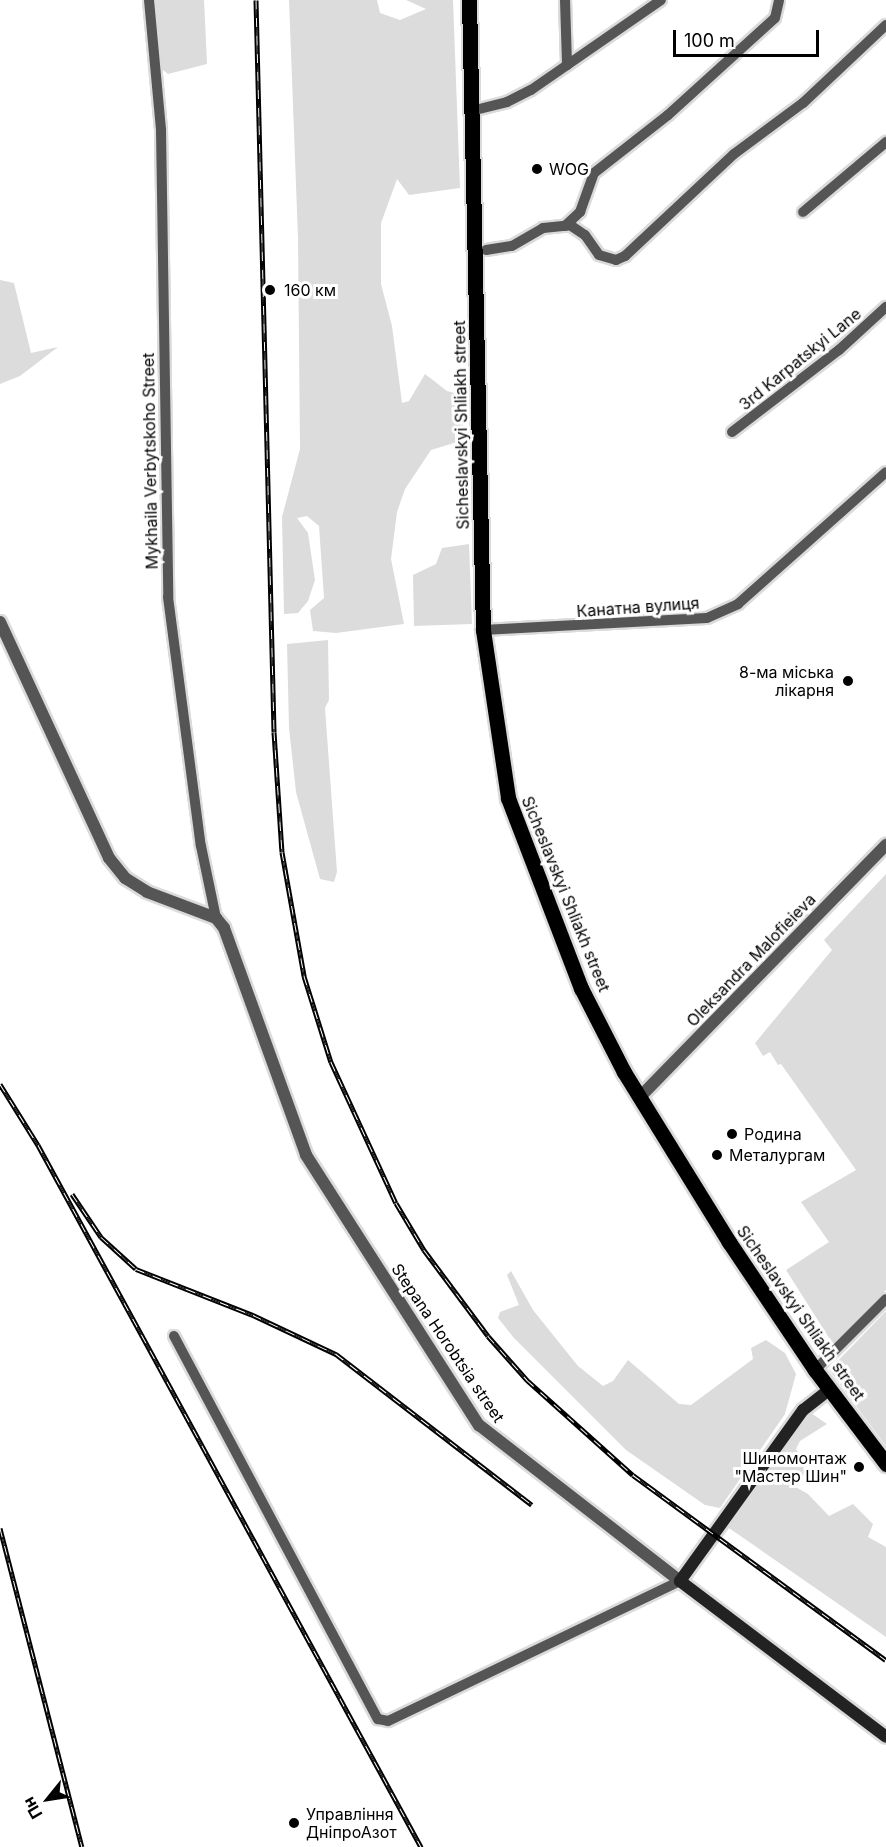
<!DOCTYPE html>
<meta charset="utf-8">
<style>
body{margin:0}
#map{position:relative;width:886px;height:1847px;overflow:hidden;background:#fff;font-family:Inter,sans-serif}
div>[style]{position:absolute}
.green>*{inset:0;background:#dcdcdc}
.roads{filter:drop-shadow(2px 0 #dbdbdb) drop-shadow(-2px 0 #dbdbdb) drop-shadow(0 2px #dbdbdb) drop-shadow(0 -2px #dbdbdb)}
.minor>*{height:10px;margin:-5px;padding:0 5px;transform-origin:5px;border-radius:5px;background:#555}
.tertiary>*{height:12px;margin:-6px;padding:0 6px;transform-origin:6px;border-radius:6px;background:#555}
.secondary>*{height:12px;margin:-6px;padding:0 6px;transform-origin:6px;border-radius:6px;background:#222}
.primary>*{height:15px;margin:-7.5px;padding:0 7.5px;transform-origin:7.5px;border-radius:7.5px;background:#000}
.rail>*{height:5px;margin-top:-2.5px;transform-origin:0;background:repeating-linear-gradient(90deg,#fff 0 9px,#000 0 18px);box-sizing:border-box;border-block:2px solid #000}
.dots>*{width:16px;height:16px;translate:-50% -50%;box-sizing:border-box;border:3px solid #fff;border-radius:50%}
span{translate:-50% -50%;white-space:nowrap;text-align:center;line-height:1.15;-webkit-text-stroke:6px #fff;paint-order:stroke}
.poi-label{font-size:16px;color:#000}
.left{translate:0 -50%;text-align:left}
.right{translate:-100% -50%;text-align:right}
.street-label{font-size:16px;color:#000}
.north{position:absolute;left:18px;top:1769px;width:60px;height:60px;-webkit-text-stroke:4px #fff;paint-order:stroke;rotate:240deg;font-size:16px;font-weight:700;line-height:24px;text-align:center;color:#000}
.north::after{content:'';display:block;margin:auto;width:21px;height:27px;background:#000;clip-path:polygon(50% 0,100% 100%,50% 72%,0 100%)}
.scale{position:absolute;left:673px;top:30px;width:146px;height:27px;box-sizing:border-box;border:3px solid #000;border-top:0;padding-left:8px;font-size:18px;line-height:21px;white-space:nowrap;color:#000;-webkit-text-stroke:4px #fff;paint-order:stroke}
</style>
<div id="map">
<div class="green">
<div style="clip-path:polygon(152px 0,204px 0,207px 64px,168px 74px,158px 66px)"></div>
<div style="clip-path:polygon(289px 0,377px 0,380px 13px,400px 20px,426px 9px,406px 0,453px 0,460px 188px,409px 195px,397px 179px,381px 223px,381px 284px,392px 326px,402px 403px,409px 401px,425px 374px,447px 391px,462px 395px,464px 440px,431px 450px,405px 489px,397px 512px,391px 559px,404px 624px,336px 633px,313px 631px,310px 610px,324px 598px,319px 526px,307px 516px,297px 518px,308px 533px,315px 580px,308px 601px,298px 613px,284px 614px,282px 517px,300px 449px,298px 238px)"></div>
<div style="clip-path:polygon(0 280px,14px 283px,31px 353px,58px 347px,20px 376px,0 384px)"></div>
<div style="clip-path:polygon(469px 544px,472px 624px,414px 626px,413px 575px,436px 564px,442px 548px)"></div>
<div style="clip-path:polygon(328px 640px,329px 700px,325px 708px,337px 872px,334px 882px,320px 879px,296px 792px,289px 728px,287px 644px)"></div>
<div style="clip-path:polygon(886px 874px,886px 1290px,833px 1344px,786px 1270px,829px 1242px,801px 1202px,856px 1170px,781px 1064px,778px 1065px,770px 1052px,763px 1056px,755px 1043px,832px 950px,824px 940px)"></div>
<div style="clip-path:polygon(511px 1271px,533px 1310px,578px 1366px,603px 1386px,613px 1381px,628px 1360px,679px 1404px,691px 1405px,753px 1359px,751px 1348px,766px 1340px,785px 1353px,796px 1374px,785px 1414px,720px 1508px,705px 1505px,626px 1450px,514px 1338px,498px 1318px,500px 1312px,519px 1305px,507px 1275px)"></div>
<div style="clip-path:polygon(886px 1311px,886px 1446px,829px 1370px)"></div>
<div style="clip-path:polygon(811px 1413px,827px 1424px,800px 1441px,796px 1449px,811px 1472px,787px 1482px,808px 1494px,829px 1516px,853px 1504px,873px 1524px,868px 1537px,886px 1547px,886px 1637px,726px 1526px,803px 1417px)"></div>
</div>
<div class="roads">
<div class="minor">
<div style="left:149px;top:0;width:131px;rotate:84.7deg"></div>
<div style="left:161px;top:130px;width:467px;rotate:89.1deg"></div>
<div style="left:168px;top:597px;width:251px;rotate:82.5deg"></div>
<div style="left:201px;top:846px;width:74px;rotate:78.2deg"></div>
<div style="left:565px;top:0;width:65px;rotate:88.2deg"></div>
<div style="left:471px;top:111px;width:37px;rotate:-14deg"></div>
<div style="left:507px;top:102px;width:27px;rotate:-27deg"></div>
<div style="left:531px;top:90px;width:158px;rotate:-34.7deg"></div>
<div style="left:803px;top:212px;width:109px;rotate:-40.1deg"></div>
<div style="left:565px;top:226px;width:21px;rotate:-43deg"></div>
<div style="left:580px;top:212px;width:41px;rotate:-70.3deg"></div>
<div style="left:594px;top:173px;width:94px;rotate:-38.1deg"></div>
<div style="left:668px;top:115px;width:144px;rotate:-42.2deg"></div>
<div style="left:775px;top:18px;width:18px;rotate:-77deg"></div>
<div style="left:486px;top:250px;width:26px;rotate:-9deg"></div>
<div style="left:512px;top:246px;width:36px;rotate:-30deg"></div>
<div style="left:543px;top:228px;width:27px;rotate:-6deg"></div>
<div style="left:570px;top:225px;width:18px;rotate:34deg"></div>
<div style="left:585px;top:235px;width:24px;rotate:55deg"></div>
<div style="left:599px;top:255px;width:18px;rotate:16deg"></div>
<div style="left:616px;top:260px;width:10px;rotate:-24deg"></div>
<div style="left:625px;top:256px;width:149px;rotate:-43.1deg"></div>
<div style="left:734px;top:154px;width:86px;rotate:-36.5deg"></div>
<div style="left:803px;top:103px;width:114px;rotate:-43.2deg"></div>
<div style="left:732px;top:432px;width:135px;rotate:-37.5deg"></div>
<div style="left:839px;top:350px;width:64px;rotate:-42.5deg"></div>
<div style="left:483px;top:630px;width:224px;rotate:-3.1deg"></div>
<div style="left:707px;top:618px;width:34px;rotate:-24deg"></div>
<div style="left:738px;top:604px;width:198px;rotate:-41.7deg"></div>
<div style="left:174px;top:1336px;width:434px;rotate:62deg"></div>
<div style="left:378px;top:1719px;width:10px;rotate:11deg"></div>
<div style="left:388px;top:1721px;width:324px;rotate:-25.6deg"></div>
<div style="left:815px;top:1370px;width:100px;rotate:-45deg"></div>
</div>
<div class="tertiary">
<div style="left:0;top:622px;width:260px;rotate:65.2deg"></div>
<div style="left:109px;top:858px;width:26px;rotate:51deg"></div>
<div style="left:125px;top:878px;width:26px;rotate:32deg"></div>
<div style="left:147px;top:892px;width:74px;rotate:20.6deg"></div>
<div style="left:216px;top:918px;width:13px;rotate:51deg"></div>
<div style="left:224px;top:928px;width:241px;rotate:70.1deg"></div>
<div style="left:306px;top:1155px;width:321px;rotate:57.4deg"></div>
<div style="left:479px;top:1425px;width:254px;rotate:37.8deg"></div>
<div style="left:639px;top:1098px;width:354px;rotate:-45.7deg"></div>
</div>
<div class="secondary">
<div style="left:830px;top:1389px;width:34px;rotate:142deg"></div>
<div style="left:803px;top:1410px;width:211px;rotate:125.7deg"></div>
<div style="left:680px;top:1581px;width:258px;rotate:37.1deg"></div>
</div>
<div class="primary">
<div style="left:469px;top:0;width:630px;rotate:88.73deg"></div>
<div style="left:483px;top:630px;width:170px;rotate:81.5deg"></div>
<div style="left:508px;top:798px;width:204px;rotate:69deg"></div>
<div style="left:581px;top:988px;width:94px;rotate:62.9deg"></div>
<div style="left:624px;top:1072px;width:200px;rotate:58.3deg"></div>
<div style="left:729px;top:1242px;width:154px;rotate:56.1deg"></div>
<div style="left:815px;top:1370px;width:118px;rotate:52.9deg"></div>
</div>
</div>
<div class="rail">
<div style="left:256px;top:0;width:732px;rotate:88.59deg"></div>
<div style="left:274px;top:732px;width:120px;rotate:86.2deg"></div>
<div style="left:282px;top:852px;width:126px;rotate:79.9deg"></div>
<div style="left:304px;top:976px;width:90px;rotate:72.6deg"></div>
<div style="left:331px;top:1062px;width:155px;rotate:65.3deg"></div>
<div style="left:396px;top:1203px;width:55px;rotate:59.2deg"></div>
<div style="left:424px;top:1250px;width:107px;rotate:53.3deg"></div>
<div style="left:488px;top:1336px;width:59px;rotate:48.4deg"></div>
<div style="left:527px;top:1380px;width:142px;rotate:41.9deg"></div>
<div style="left:633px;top:1475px;width:313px;rotate:36.2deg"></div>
<div style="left:0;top:1084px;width:72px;rotate:58.1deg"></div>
<div style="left:38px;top:1145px;width:800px;rotate:61.38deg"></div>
<div style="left:72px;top:1194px;width:52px;rotate:56deg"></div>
<div style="left:101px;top:1237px;width:47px;rotate:42.4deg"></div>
<div style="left:136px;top:1269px;width:126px;rotate:21.5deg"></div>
<div style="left:253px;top:1315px;width:92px;rotate:25.2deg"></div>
<div style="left:336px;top:1354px;width:247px;rotate:37.6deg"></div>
<div style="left:0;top:1528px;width:329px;rotate:75.6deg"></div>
</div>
<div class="dots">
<div style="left:537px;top:169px;background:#000"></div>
<div style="left:270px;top:290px;background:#000"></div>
<div style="left:848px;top:681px;background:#000"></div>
<div style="left:732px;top:1134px;background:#000"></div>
<div style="left:717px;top:1155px;background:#000"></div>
<div style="left:859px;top:1467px;background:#000"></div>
<div style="left:294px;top:1823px;background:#000"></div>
</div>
<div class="poi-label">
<span class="left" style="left:549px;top:169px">WOG</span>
<span class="left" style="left:284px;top:290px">160 км</span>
<span class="right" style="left:834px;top:681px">8-ма міська<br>лікарня</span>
<span class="left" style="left:744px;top:1134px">Родина</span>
<span class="left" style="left:729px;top:1155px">Металургам</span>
<span class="right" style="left:847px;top:1467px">Шиномонтаж<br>"Мастер Шин"</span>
<span class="left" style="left:306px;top:1823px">Управління<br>ДніпроАзот</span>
</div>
<div class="street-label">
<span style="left:800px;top:359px;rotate:-39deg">3rd Karpatskyi Lane</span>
<span style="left:461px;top:425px;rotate:-91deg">Sicheslavskyi Shliakh street</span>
<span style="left:150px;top:461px;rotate:-91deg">Mykhaila Verbytskoho Street</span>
<span style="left:638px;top:607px;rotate:-4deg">Канатна вулиця</span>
<span style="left:566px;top:894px;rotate:68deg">Sicheslavskyi Shliakh street</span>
<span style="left:751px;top:960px;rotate:-46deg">Oleksandra Malofieieva</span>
<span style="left:801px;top:1313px;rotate:55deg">Sicheslavskyi Shliakh street</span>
<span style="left:448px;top:1343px;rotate:56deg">Stepana Horobtsia street</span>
</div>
<div class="north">Пн</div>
<div class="scale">100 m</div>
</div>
